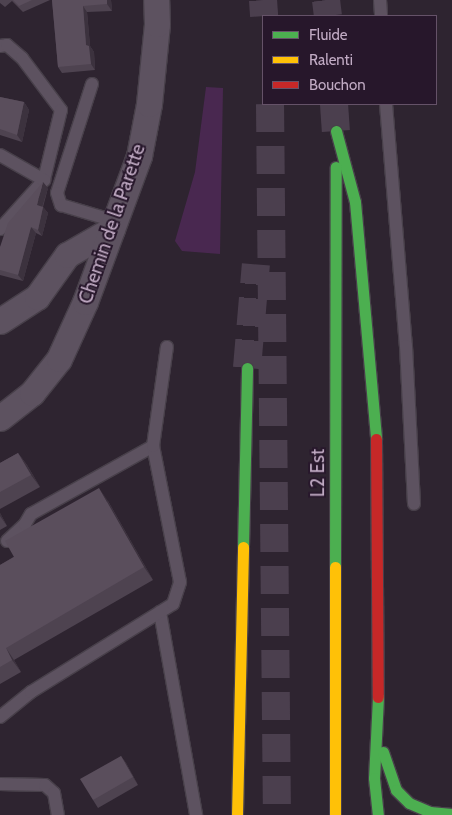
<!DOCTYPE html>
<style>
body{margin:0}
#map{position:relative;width:452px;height:815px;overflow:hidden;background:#2e2430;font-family:Cabin,sans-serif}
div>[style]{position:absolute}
.water>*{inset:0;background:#492850}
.highway-tunnel>*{height:28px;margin-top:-14px;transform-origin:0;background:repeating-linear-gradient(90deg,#4b3f4e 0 28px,transparent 0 42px)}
.roads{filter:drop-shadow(1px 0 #48404a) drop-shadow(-1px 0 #48404a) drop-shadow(0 1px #48404a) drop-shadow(0 -1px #48404a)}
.lane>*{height:12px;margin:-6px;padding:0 6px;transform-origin:6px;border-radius:6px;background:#5d5260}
.street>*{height:25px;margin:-12.5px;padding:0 12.5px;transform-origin:12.5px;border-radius:12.5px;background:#5d5260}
.fast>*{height:11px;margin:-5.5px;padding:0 5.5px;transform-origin:5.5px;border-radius:5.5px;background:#4caf50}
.slow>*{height:11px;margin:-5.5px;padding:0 5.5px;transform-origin:5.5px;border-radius:5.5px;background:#ffc107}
.jam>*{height:11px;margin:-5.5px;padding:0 5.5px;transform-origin:5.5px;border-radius:5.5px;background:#c62828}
.wall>*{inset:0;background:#4e4350}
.shaded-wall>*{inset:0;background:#3c323e}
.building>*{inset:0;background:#5a4e5c}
span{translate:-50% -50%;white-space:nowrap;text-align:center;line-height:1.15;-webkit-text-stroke:4px #27172b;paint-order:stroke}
.street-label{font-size:19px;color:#c1abc4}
.legend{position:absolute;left:262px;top:15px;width:175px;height:90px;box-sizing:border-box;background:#27172b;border:1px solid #655268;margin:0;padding:6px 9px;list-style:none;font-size:15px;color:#c1abc4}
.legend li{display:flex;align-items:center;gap:10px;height:25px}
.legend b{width:25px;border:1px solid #655268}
</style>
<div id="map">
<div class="water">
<div style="clip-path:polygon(206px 87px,223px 88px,220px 254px,182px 251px,175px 241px,195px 172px)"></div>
</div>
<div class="highway-tunnel">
<div style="left:263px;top:0;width:16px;rotate:86deg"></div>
<div style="left:326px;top:0;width:16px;rotate:83deg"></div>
<div style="left:270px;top:104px;width:711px;rotate:89.44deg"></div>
<div style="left:334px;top:104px;width:27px;rotate:86deg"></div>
<div style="left:247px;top:368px;width:104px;rotate:-85.1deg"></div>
</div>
<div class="roads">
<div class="lane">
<div style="left:380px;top:0;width:16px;rotate:86deg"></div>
<div style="left:0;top:46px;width:7px;rotate:-8deg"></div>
<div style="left:7px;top:45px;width:20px;rotate:41deg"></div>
<div style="left:22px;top:58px;width:65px;rotate:53.1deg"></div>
<div style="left:61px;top:110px;width:72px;rotate:103.7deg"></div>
<div style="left:44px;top:180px;width:66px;rotate:131.9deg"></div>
<div style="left:92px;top:84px;width:114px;rotate:107.8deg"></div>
<div style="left:57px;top:193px;width:13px;rotate:72deg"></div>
<div style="left:61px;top:205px;width:56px;rotate:16.5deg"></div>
<div style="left:386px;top:104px;width:243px;rotate:85.3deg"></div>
<div style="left:406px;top:346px;width:158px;rotate:87.1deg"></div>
<div style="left:0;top:155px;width:51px;rotate:29.6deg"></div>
<div style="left:7px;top:541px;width:25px;rotate:-43deg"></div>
<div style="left:25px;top:524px;width:12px;rotate:-59deg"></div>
<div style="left:31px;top:514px;width:140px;rotate:-29.1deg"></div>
<div style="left:160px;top:612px;width:206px;rotate:79.9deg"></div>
<div style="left:0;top:717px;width:40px;rotate:-39deg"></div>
<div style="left:31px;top:692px;width:167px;rotate:-31.8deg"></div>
<div style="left:173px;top:604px;width:23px;rotate:-72deg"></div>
<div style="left:180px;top:582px;width:139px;rotate:-101.2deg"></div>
<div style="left:153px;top:446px;width:100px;rotate:-82deg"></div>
<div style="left:0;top:784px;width:45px;rotate:1.3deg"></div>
<div style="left:45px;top:785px;width:12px;rotate:42deg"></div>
<div style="left:54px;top:793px;width:22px;rotate:80deg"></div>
</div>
<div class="street">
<div style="left:0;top:321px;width:44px;rotate:-33deg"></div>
<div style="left:37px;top:297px;width:52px;rotate:-54.5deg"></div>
<div style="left:67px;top:255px;width:52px;rotate:-30deg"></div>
<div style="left:0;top:418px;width:41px;rotate:-38deg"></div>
<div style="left:32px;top:393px;width:43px;rotate:-51.5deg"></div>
<div style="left:59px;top:359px;width:63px;rotate:-65.5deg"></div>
<div style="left:85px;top:302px;width:156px;rotate:-69.7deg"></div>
<div style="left:139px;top:156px;width:53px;rotate:-79.1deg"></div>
<div style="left:149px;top:104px;width:80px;rotate:-84.3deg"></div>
<div style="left:157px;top:24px;width:24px;rotate:-92deg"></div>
</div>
<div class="fast">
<div style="left:336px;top:131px;width:73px;rotate:75deg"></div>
<div style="left:355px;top:202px;width:238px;rotate:84.9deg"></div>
<div style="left:243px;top:547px;width:179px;rotate:-88.7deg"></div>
<div style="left:335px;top:567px;width:400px;rotate:-89.9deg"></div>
<div style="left:378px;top:697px;width:81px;rotate:92.8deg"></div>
<div style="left:374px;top:778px;width:37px;rotate:84deg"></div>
<div style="left:383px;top:752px;width:40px;rotate:71.1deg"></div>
<div style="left:396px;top:790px;width:18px;rotate:45deg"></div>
<div style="left:409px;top:803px;width:23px;rotate:23deg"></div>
<div style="left:430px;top:812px;width:22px;rotate:5deg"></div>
</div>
<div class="slow">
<div style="left:237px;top:815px;width:268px;rotate:-88.7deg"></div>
<div style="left:335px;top:815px;width:248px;rotate:-90deg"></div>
</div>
<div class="jam">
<div style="left:376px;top:439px;width:258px;rotate:89.6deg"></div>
</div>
</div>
<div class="wall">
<div style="clip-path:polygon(0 0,50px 0,23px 12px,12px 1px,5px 7px,0 3px)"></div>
<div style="clip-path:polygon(52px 0,111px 0,112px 11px,87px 12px,90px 46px,94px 52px,95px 70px,62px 73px,58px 67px)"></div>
<div style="clip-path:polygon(0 97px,24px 102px,29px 110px,22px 142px,0 135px)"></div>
<div style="clip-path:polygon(48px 188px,43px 207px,48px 213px,42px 236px,36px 233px,23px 281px,0 275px,0 247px)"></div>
<div style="clip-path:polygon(18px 453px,27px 465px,40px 487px,0 509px,0 463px)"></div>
<div style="clip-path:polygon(108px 501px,153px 580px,14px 660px,21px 672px,0 684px,0 565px)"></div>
<div style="clip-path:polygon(0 513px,7px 526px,0 530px)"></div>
<div style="clip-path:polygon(121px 756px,126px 763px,138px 785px,98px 808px,93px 800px)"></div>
</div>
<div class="shaded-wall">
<div style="clip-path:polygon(107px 0,111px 0,112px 11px,107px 4px)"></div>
<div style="clip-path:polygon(83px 6px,87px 12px,90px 46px,94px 52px,95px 70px,91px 64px,86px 45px)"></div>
<div style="clip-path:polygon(24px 102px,29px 110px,22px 142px,17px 135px)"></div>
<div style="clip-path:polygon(43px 182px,48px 188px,41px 211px,37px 205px)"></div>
<div style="clip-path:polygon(43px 207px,48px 213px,42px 236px,38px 230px)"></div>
<div style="clip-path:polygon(31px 227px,36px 233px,23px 281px,18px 275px)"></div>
<div style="clip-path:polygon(18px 453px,27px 465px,40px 487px,31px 475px)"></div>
<div style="clip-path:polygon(99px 488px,108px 501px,153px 580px,144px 567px)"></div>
<div style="clip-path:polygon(0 513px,7px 526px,0 516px)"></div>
<div style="clip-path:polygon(6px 648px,14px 660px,21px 672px,12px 660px)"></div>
<div style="clip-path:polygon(121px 756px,126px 763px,138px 785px,133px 777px)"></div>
</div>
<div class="building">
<div style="clip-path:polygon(13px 0,32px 0,19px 6px)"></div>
<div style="clip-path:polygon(52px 0,107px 0,107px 4px,83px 6px,86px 45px,89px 46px,91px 64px,58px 67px)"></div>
<div style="clip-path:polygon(0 97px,24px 102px,17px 135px,0 129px)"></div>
<div style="clip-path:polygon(43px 182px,37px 205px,43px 207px,38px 230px,31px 227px,18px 275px,0 270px,0 247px,8px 223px)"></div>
<div style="clip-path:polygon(18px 453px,31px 475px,0 492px,0 463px)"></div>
<div style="clip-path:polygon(99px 488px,144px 567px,6px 648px,12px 660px,0 667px,0 565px,14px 557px,5px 541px)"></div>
<div style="clip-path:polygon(121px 756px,133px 777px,93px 800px,80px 779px)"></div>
</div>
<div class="street-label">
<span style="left:112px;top:224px;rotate:-71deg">Chemin de la Parette</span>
<span style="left:318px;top:473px;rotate:-90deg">L2 Est</span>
</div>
<ul class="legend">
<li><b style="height:6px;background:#4caf50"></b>Fluide</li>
<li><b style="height:6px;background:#ffc107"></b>Ralenti</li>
<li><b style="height:6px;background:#c62828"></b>Bouchon</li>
</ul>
</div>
